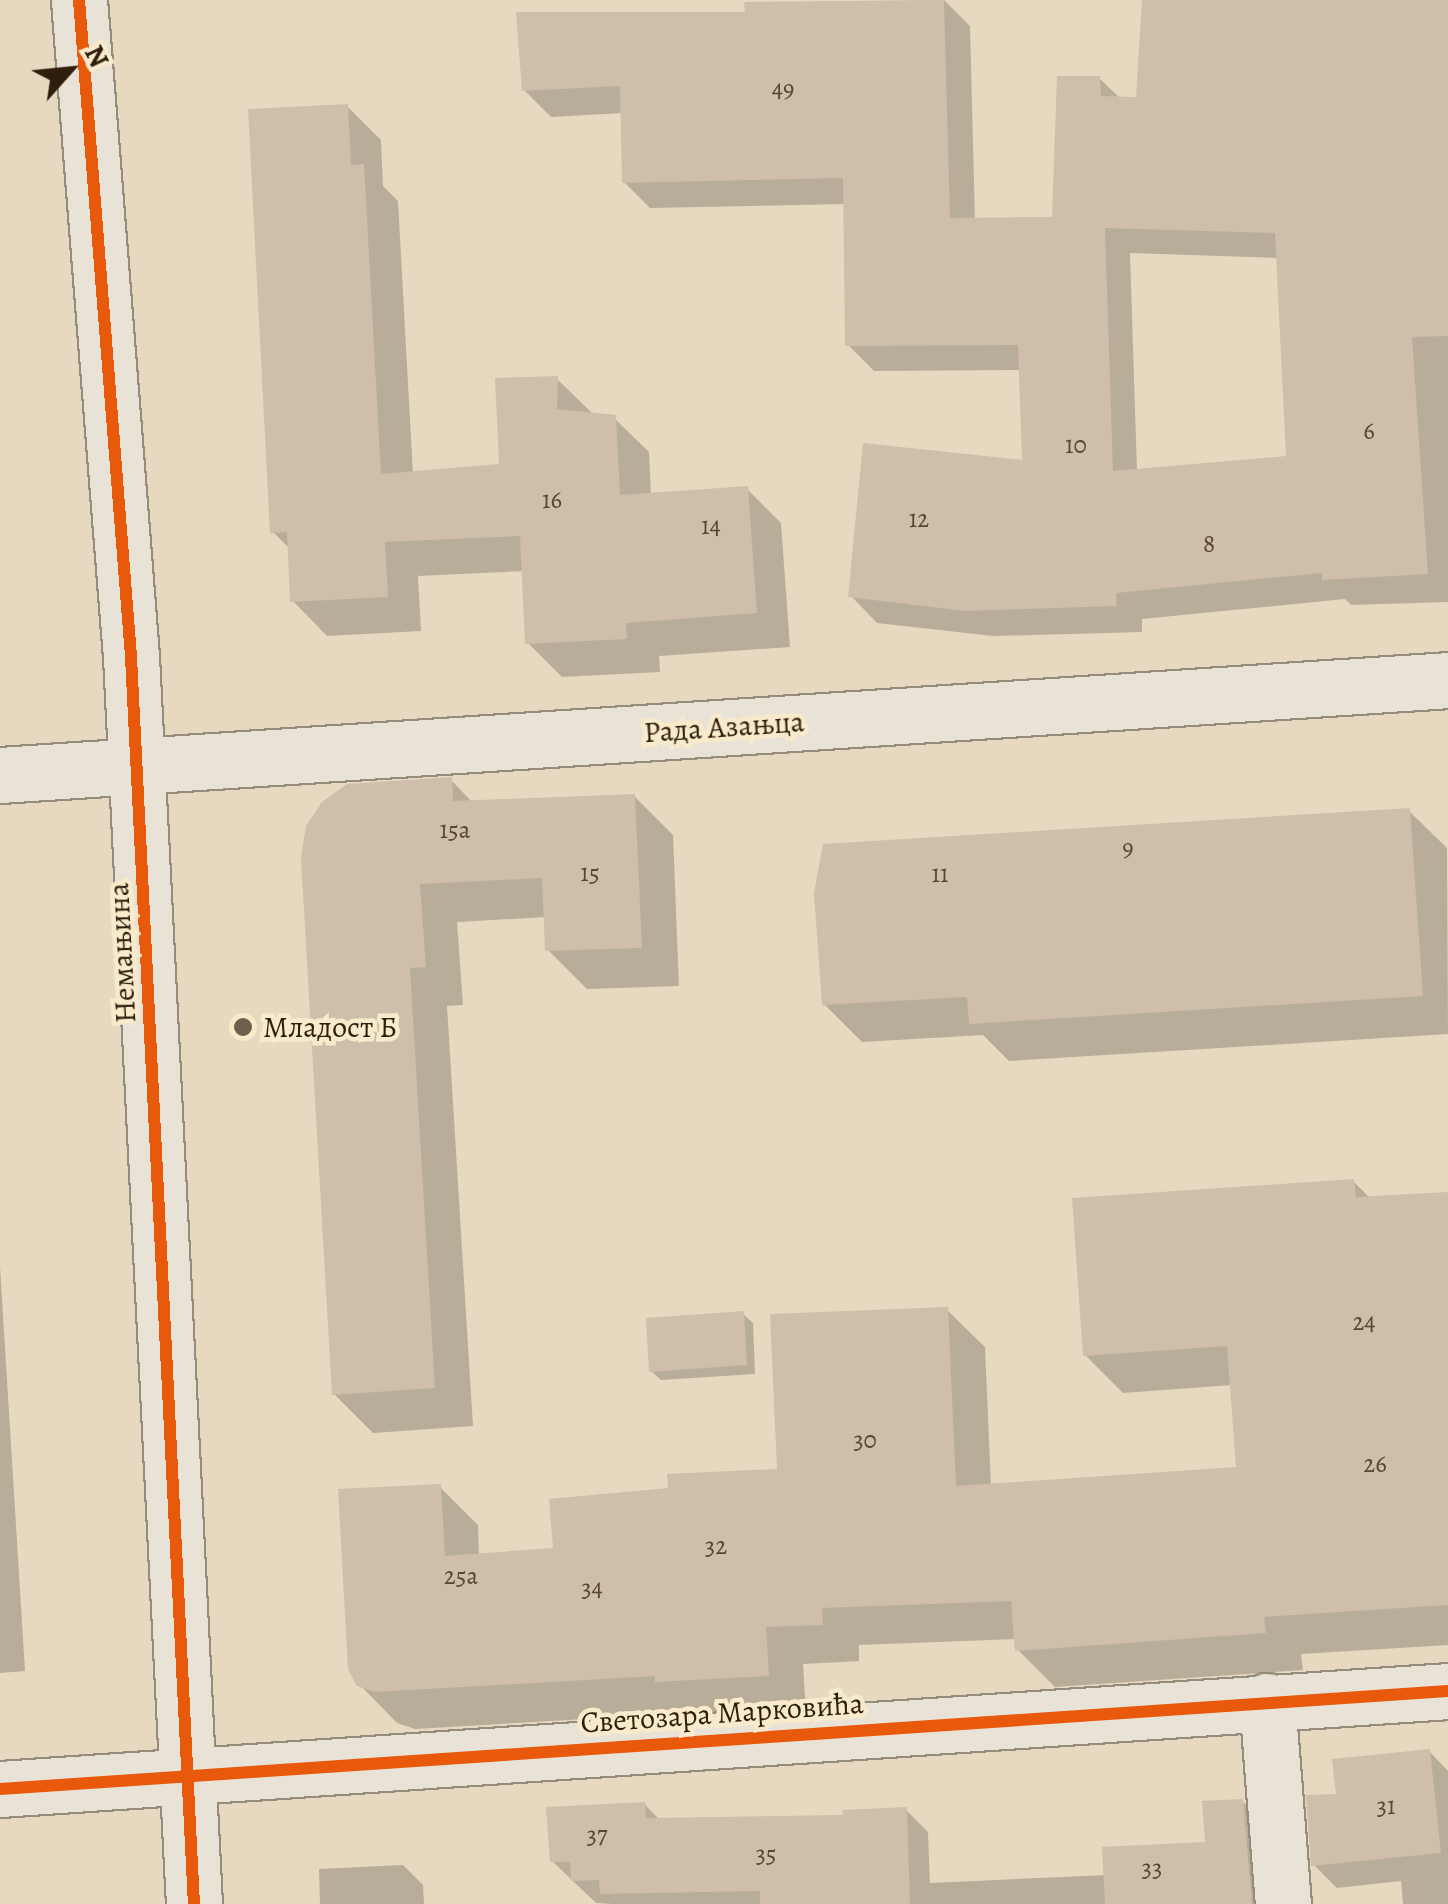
<!DOCTYPE html>
<meta charset="utf-8">
<style>
body{margin:0}
#map{position:relative;width:1448px;height:1904px;overflow:hidden;background:#e6d9c0;font-family:Alegreya,serif}
div>[style]{position:absolute}
.shadow>*{inset:0;background:#0003}
.building>*{inset:0;background:#cebeaa}
.roads{filter:drop-shadow(2px 0 #968c7c) drop-shadow(-2px 0 #968c7c) drop-shadow(0 2px #968c7c) drop-shadow(0 -2px #968c7c)}
.street>*{height:55px;margin:-27.5px;padding:0 27.5px;transform-origin:27.5px;border-radius:27.5px;background:#e9e3d7}
.secondary>*{height:55px;margin:-27.5px;padding:0 27.5px;transform-origin:27.5px;border-radius:27.5px;background:#e9e3d7}
.cycleway>*{height:12px;margin:-6px;padding:0 6px;transform-origin:6px;border-radius:6px;background:#e8590c}
.dots>*{width:28px;height:28px;translate:-50% -50%;box-sizing:border-box;border:5px solid #f9eacc;border-radius:50%}
span{translate:-50% -50%;white-space:nowrap;text-align:center;line-height:1.15;-webkit-text-stroke:9px #f9eacc;paint-order:stroke}
.number-label{font-size:25px;color:#584634}
.number-label span{-webkit-text-stroke-width:0}
.street-label{font-size:30px;color:#301e0d}
.poi-label{font-size:30px;color:#301e0d}
.left{translate:0 -50%;text-align:left}
.north{position:absolute;left:20px;top:20px;width:100px;height:100px;-webkit-text-stroke:8px #f9eacc;paint-order:stroke;rotate:63deg;font-size:28px;font-weight:700;line-height:40px;text-align:center;color:#301e0d}
.north::after{content:'';display:block;margin:auto;width:35px;height:45px;background:#301e0d;clip-path:polygon(50% 0,100% 100%,50% 72%,0 100%)}
</style>
<div id="map">
<div class="shadow">
<div style="clip-path:polygon(evenodd,944px 0,970px 26px,975px 221px,1055px 220px,1099px 78px,1121px 99px,1138px 100px,1144px 0,1448px 0,1448px 602px,1351px 605px,1345px 599px,1142px 619px,1142px 632px,993px 636px,877px 623px,851px 596px,1025px 463px,1021px 370px,874px 371px,848px 345px,846px 204px,650px 208px,624px 182px,623px 113px,551px 117px,524px 90px,747px 15px,747px 4px,944px 0,1130px 253px,1279px 258px,1288px 458px,1137px 471px,1130px 253px)"></div>
<div style="clip-path:polygon(347px 106px,381px 140px,383px 186px,398px 201px,413px 474px,502px 467px,557px 379px,592px 413px,614px 418px,649px 452px,651px 495px,747px 489px,781px 523px,790px 647px,659px 656px,660px 672px,562px 677px,528px 643px,525px 571px,418px 576px,421px 631px,327px 636px,293px 601px,290px 549px,273px 532px)"></div>
<div style="clip-path:polygon(451px 780px,473px 803px,634px 796px,673px 835px,679px 986px,587px 989px,548px 950px,546px 917px,457px 922px,463px 1005px,447px 1006px,473px 1426px,373px 1433px,334px 1394px,303px 858px)"></div>
<div style="clip-path:polygon(1409px 811px,1447px 848px,1448px 1034px,1009px 1061px,983px 1035px,862px 1042px,824px 1004px)"></div>
<div style="clip-path:polygon(1353px 1181px,1371px 1199px,1448px 1195px,1448px 1645px,1301px 1654px,1303px 1670px,1055px 1687px,1017px 1649px,1017px 1639px,859px 1645px,859px 1661px,803px 1664px,806px 1713px,695px 1719px,689px 1713px,415px 1729px,397px 1723px,359px 1684px,440px 1487px,478px 1525px,479px 1556px,556px 1551px,671px 1490px,779px 1471px,947px 1310px,985px 1347px,991px 1487px,1239px 1469px,1232px 1385px,1123px 1393px,1085px 1355px)"></div>
<div style="clip-path:polygon(0 1266px,25px 1671px,0 1673px)"></div>
<div style="clip-path:polygon(743px 1314px,753px 1323px,755px 1374px,661px 1380px,651px 1371px)"></div>
<div style="clip-path:polygon(1429px 1751px,1448px 1771px,1448px 1904px,1403px 1904px,1401px 1881px,1337px 1888px,1314px 1865px,1338px 1796px)"></div>
<div style="clip-path:polygon(1242px 1801px,1265px 1824px,1271px 1904px,613px 1904px,596px 1903px,552px 1861px,644px 1804px,660px 1820px,845px 1818px,906px 1810px,928px 1832px,930px 1883px,1106px 1875px,1207px 1844px)"></div>
<div style="clip-path:polygon(403px 1865px,423px 1885px,424px 1904px,320px 1904px,319px 1869px)"></div>
</div>
<div class="building">
<div style="clip-path:polygon(evenodd,944px 0,950px 218px,1052px 217px,1057px 76px,1100px 76px,1101px 96px,1136px 97px,1142px 0,1448px 0,1448px 336px,1412px 337px,1428px 574px,1322px 580px,1322px 573px,1116px 593px,1117px 606px,965px 611px,848px 597px,863px 443px,1022px 460px,1018px 345px,845px 346px,843px 178px,622px 183px,620px 86px,522px 91px,516px 12px,745px 12px,744px 2px,944px 0,1105px 228px,1275px 233px,1286px 456px,1113px 471px,1105px 228px)"></div>
<div style="clip-path:polygon(348px 104px,351px 165px,364px 164px,381px 474px,499px 464px,495px 378px,558px 376px,557px 409px,616px 415px,620px 495px,748px 486px,757px 613px,626px 623px,627px 639px,525px 644px,520px 536px,385px 542px,388px 597px,290px 602px,287px 532px,270px 533px,248px 109px)"></div>
<div style="clip-path:polygon(452px 777px,453px 801px,635px 794px,642px 948px,545px 951px,542px 878px,420px 884px,426px 967px,410px 968px,435px 1388px,332px 1395px,301px 858px,306px 826px,322px 802px,347px 784px)"></div>
<div style="clip-path:polygon(1410px 808px,1423px 996px,969px 1024px,967px 997px,822px 1005px,814px 893px,823px 844px)"></div>
<div style="clip-path:polygon(1354px 1179px,1356px 1197px,1448px 1192px,1448px 1605px,1264px 1617px,1266px 1633px,1015px 1651px,1011px 1601px,822px 1608px,823px 1625px,766px 1627px,769px 1676px,655px 1682px,655px 1676px,375px 1692px,357px 1686px,348px 1669px,338px 1489px,441px 1484px,445px 1556px,553px 1548px,549px 1499px,668px 1488px,667px 1474px,777px 1469px,770px 1314px,948px 1307px,956px 1486px,1236px 1467px,1227px 1346px,1083px 1356px,1072px 1198px)"></div>
<div style="clip-path:polygon(744px 1311px,747px 1365px,649px 1372px,646px 1318px)"></div>
<div style="clip-path:polygon(1430px 1749px,1441px 1853px,1311px 1866px,1306px 1795px,1336px 1794px,1332px 1759px)"></div>
<div style="clip-path:polygon(1243px 1799px,1252px 1904px,1105px 1904px,1102px 1847px,1205px 1842px,1202px 1801px)"></div>
<div style="clip-path:polygon(645px 1802px,646px 1818px,843px 1815px,842px 1810px,907px 1807px,910px 1904px,760px 1904px,760px 1891px,600px 1894px,599px 1880px,571px 1881px,570px 1862px,550px 1862px,546px 1807px)"></div>
</div>
<div class="roads">
<div class="street">
<div style="left:0;top:775px;width:1451px;rotate:-3.75deg"></div>
<div style="left:1267px;top:1701px;width:204px;rotate:85.5deg"></div>
<div style="left:0;top:1789px;width:1451px;rotate:-3.87deg"></div>
</div>
<div class="secondary">
<div style="left:79px;top:0;width:659px;rotate:85.47deg"></div>
<div style="left:131px;top:657px;width:1249px;rotate:87.11deg"></div>
</div>
</div>
<div class="cycleway">
<div style="left:79px;top:0;width:659px;rotate:85.47deg"></div>
<div style="left:131px;top:657px;width:1249px;rotate:87.11deg"></div>
<div style="left:0;top:1789px;width:1451px;rotate:-3.87deg"></div>
</div>
<div class="dots">
<div style="left:243px;top:1027px;background:#705f4c"></div>
</div>
<div class="number-label">
<span style="left:783px;top:89px">49</span>
<span style="left:1369px;top:431px">6</span>
<span style="left:1076px;top:445px">10</span>
<span style="left:552px;top:500px">16</span>
<span style="left:919px;top:519px">12</span>
<span style="left:711px;top:526px">14</span>
<span style="left:1209px;top:544px">8</span>
<span style="left:455px;top:830px">15a</span>
<span style="left:1128px;top:848px">9</span>
<span style="left:590px;top:873px">15</span>
<span style="left:940px;top:874px">11</span>
<span style="left:1364px;top:1322px">24</span>
<span style="left:865px;top:1440px">30</span>
<span style="left:1375px;top:1464px">26</span>
<span style="left:716px;top:1546px">32</span>
<span style="left:461px;top:1576px">25a</span>
<span style="left:592px;top:1588px">34</span>
<span style="left:1386px;top:1806px">31</span>
<span style="left:597px;top:1835px">37</span>
<span style="left:766px;top:1854px">35</span>
<span style="left:1152px;top:1868px">33</span>
</div>
<div class="street-label">
<span style="left:724px;top:727px;rotate:-4deg">Рада Азањца</span>
<span style="left:122px;top:953px;rotate:-93deg">Немањина</span>
<span style="left:722px;top:1713px;rotate:-4deg">Светозара Марковића</span>
</div>
<div class="poi-label">
<span class="left" style="left:263px;top:1027px">Младост Б</span>
</div>
<div class="north">N</div>
</div>
